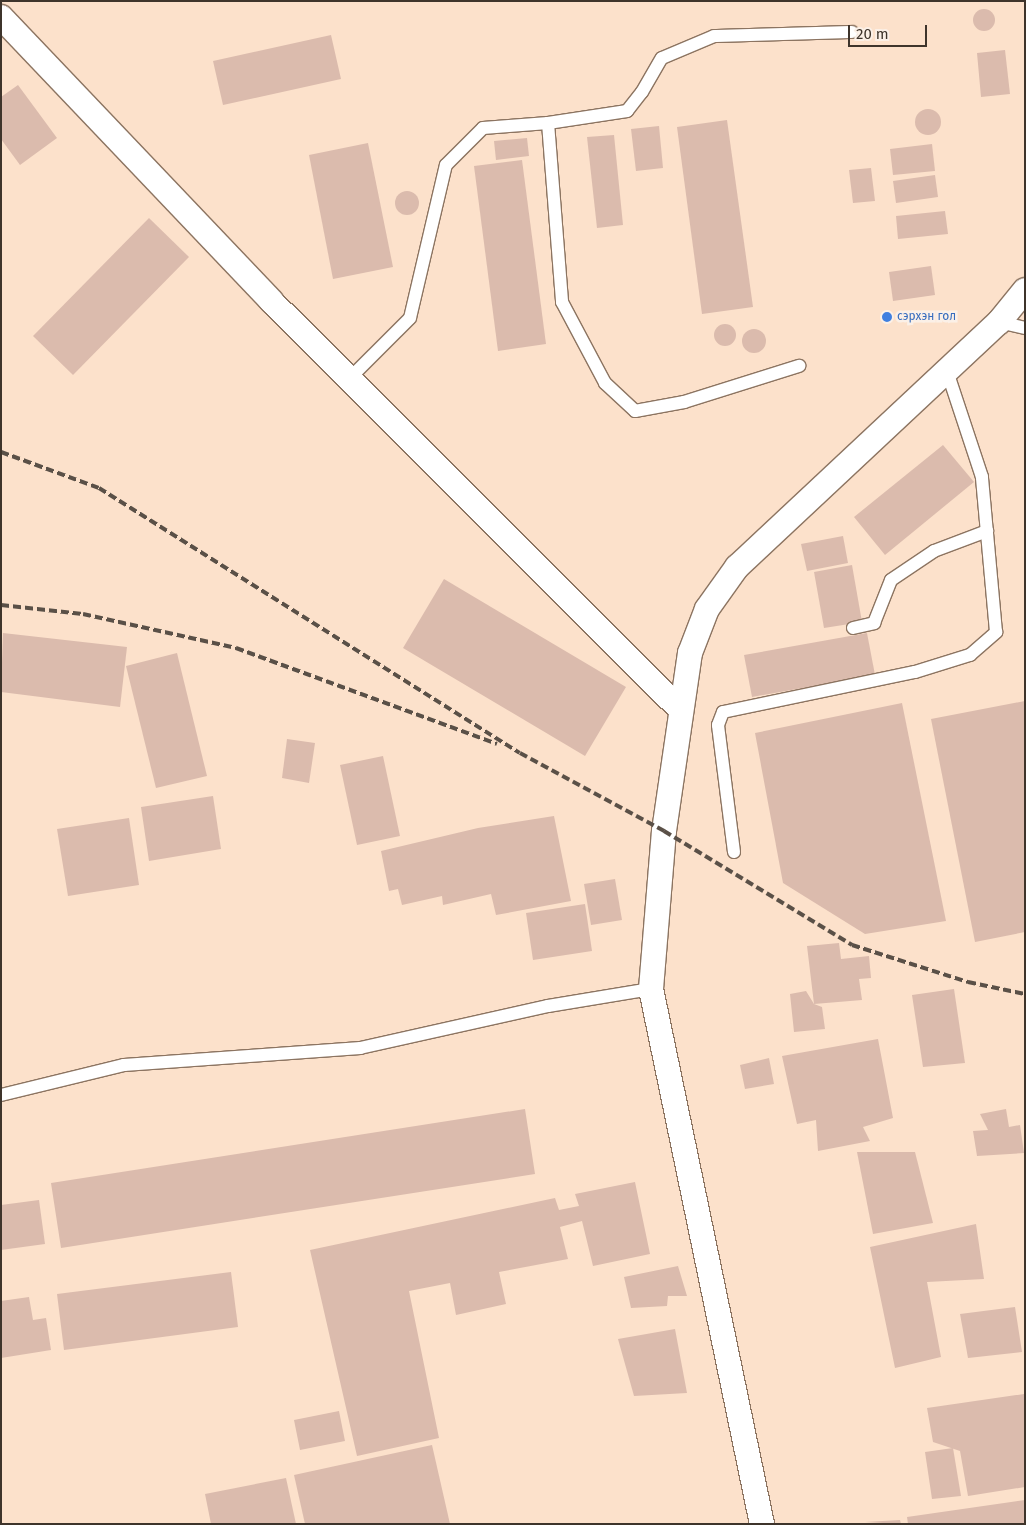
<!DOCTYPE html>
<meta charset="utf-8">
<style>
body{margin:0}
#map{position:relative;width:1026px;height:1525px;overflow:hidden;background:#fbf0e7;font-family:"Fira Sans",sans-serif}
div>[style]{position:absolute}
.built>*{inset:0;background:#fce1cb}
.building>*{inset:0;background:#dbbbad}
.round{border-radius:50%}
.roads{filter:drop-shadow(1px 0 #8c7461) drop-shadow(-1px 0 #8c7461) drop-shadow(0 1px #8c7461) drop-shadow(0 -1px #8c7461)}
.service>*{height:12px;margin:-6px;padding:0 6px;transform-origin:6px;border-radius:6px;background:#fff}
.minor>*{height:24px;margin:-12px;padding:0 12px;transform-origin:12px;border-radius:12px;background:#fff}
.rail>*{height:4px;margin-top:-2px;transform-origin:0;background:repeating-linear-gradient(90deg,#5a5047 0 8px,transparent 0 12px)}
.dots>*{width:14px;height:14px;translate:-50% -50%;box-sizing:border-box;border:2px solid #fbf0e7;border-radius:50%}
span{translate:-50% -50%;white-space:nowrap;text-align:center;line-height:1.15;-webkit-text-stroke:5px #fbf0e7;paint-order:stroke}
.shop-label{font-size:12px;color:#366cbe}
.left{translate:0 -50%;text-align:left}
.frame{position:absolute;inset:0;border:2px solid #3e342b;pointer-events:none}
.scale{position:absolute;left:848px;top:25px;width:79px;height:22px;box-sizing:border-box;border:2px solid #3e342b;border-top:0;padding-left:6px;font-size:15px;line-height:18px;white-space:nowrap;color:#3e342b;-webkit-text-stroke:4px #fbf0e7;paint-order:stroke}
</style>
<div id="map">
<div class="built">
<div style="clip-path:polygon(1px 1px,1025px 1px,1025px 1524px,1px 1524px)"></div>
</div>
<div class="building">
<div class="round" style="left:973px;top:9px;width:22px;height:22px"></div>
<div style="clip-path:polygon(331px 35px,341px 79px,223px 105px,213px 61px)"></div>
<div style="clip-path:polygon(1005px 50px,1010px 94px,981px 97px,977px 53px)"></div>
<div style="clip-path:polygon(18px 85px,57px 138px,20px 165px,1px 139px,1px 97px)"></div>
<div class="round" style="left:915px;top:109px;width:26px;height:26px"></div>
<div style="clip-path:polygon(727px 120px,753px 307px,702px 314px,677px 127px)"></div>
<div style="clip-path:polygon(659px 126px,663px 168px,636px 171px,631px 129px)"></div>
<div style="clip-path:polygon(614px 135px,623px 225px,597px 228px,587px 137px)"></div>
<div style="clip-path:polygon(527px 138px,529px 156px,496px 160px,494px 141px)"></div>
<div style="clip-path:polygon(368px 143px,393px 267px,333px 279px,309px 155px)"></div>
<div style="clip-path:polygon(932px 144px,935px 171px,893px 175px,890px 149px)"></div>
<div style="clip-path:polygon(522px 160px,546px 344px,498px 351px,474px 166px)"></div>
<div style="clip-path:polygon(871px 168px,875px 201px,853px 203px,849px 170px)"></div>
<div style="clip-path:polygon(935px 175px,938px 197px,896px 203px,893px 181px)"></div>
<div class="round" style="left:395px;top:191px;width:24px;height:24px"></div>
<div style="clip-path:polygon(945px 211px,948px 234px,898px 239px,896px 216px)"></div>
<div style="clip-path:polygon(149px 218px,189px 257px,73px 375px,33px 336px)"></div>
<div style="clip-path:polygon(931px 266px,935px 295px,893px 301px,889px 272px)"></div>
<div class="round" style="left:714px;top:324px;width:22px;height:22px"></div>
<div class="round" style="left:742px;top:329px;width:24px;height:24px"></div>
<div style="clip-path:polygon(943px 445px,974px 482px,885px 555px,854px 517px)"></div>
<div style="clip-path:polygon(843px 536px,848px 563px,807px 571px,801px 544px)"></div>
<div style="clip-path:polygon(852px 565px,862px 622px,824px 628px,814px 572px)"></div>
<div style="clip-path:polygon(444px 579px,626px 687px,585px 756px,403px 648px)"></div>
<div style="clip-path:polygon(3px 633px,127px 647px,120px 707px,1px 692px)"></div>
<div style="clip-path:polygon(867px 633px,875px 675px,752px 697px,744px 655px)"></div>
<div style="clip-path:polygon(177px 653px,207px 776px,156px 788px,126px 666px)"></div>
<div style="clip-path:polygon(1025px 701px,1025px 932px,975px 942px,931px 719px)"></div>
<div style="clip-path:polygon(902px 703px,946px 921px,865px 934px,783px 883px,755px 733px)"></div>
<div style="clip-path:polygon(287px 739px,315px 743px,309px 783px,282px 778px)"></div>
<div style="clip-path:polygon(383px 756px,400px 836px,357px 845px,340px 765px)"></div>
<div style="clip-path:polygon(213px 796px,221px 849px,149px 861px,141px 807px)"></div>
<div style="clip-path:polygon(554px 816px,571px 901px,496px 915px,491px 894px,443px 905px,442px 896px,402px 905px,398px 889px,389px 891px,381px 851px,478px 828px)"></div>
<div style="clip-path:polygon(129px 818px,139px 885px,68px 896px,57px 829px)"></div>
<div style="clip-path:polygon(615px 879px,622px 920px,591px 925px,584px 884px)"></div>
<div style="clip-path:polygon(585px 904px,592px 951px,533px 960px,526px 913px)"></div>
<div style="clip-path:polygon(839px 943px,841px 959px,869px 956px,871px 978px,859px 979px,862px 1000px,814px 1004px,807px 946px)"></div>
<div style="clip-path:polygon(954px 989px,965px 1063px,923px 1067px,912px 995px)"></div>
<div style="clip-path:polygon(806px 991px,814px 1004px,822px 1007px,825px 1029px,794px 1032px,790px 994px)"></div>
<div style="clip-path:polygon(878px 1039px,893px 1118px,863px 1127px,870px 1141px,818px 1151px,816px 1120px,797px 1124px,782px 1056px)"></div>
<div style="clip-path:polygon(769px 1058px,774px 1084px,745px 1089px,740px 1065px)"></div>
<div style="clip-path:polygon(525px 1109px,535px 1174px,61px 1248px,51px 1183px)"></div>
<div style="clip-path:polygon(1006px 1109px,1009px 1127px,1020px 1125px,1024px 1153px,977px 1156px,973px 1131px,988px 1130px,980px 1114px)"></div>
<div style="clip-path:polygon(857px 1152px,915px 1152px,933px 1223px,873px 1234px)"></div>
<div style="clip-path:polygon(635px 1182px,650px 1254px,593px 1266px,582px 1221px,560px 1227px,568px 1259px,499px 1272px,506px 1304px,456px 1315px,450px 1283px,409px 1291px,439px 1438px,357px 1456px,310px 1250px,555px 1198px,559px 1210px,579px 1206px,575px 1194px)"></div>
<div style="clip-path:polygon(39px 1200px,45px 1244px,1px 1250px,1px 1205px)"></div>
<div style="clip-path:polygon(976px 1224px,984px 1279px,927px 1282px,941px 1357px,895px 1368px,870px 1247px)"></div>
<div style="clip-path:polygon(678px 1266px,687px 1296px,668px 1296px,667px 1306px,631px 1308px,624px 1277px)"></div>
<div style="clip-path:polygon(231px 1272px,238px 1327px,64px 1350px,57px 1294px)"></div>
<div style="clip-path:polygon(29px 1297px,33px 1320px,46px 1318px,51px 1350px,1px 1358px,1px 1301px)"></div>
<div style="clip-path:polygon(1015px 1307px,1022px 1352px,968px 1358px,960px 1314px)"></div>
<div style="clip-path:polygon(675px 1329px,687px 1393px,634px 1396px,618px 1339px)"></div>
<div style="clip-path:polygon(1024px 1394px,1025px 1487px,968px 1496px,960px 1451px,933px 1442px,927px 1408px)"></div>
<div style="clip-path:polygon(339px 1411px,345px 1441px,300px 1450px,294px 1420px)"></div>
<div style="clip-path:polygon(432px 1445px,450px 1524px,305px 1524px,294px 1475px)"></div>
<div style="clip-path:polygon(953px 1448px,961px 1496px,932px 1499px,925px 1452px)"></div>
<div style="clip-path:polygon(286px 1478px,296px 1524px,211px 1524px,205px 1494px)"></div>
<div style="clip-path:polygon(1025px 1500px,1025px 1524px,908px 1524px,907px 1517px)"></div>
<div style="clip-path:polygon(900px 1520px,901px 1524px,865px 1522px)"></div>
</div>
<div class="roads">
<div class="service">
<div style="left:548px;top:123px;width:180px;rotate:85.5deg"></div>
<div style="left:562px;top:302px;width:92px;rotate:62deg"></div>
<div style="left:605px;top:383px;width:41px;rotate:43deg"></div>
<div style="left:635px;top:411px;width:50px;rotate:-10.4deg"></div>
<div style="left:684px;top:402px;width:121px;rotate:-17.4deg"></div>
<div style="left:999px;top:322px;width:27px;rotate:13deg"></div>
<div style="left:349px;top:379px;width:86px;rotate:-45deg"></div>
<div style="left:410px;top:318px;width:157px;rotate:-76.8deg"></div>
<div style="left:446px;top:165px;width:52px;rotate:-45deg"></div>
<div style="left:483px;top:128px;width:65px;rotate:-4.4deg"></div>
<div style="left:548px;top:123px;width:80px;rotate:-8.6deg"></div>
<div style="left:627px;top:111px;width:24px;rotate:-52deg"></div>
<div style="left:642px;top:92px;width:39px;rotate:-60deg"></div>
<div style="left:662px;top:58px;width:56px;rotate:-22.9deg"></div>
<div style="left:714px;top:36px;width:138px;rotate:-1.7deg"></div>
<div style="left:853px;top:628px;width:22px;rotate:-13deg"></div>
<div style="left:874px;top:623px;width:46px;rotate:-68.4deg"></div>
<div style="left:891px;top:580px;width:52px;rotate:-34deg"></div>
<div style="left:934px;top:551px;width:57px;rotate:-20.7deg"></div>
<div style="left:734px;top:852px;width:128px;rotate:-97.2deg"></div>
<div style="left:718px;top:725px;width:14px;rotate:-69deg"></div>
<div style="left:723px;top:712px;width:196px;rotate:-11.8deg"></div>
<div style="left:915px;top:672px;width:58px;rotate:-17.2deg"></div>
<div style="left:970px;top:655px;width:35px;rotate:-41deg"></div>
<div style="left:996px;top:632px;width:156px;rotate:-95.2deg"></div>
<div style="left:982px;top:477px;width:112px;rotate:-108.3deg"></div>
<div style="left:1px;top:1095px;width:127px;rotate:-13.7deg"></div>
<div style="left:124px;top:1065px;width:237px;rotate:-4.1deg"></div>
<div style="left:360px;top:1048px;width:193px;rotate:-12.6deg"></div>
<div style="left:548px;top:1006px;width:104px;rotate:-9.4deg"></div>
</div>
<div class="minor">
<div style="left:1px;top:17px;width:392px;rotate:46.4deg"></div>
<div style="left:271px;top:301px;width:578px;rotate:44.93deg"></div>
<div style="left:762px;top:1524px;width:546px;rotate:-101.72deg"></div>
<div style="left:651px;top:989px;width:159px;rotate:-85.3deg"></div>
<div style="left:664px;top:831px;width:180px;rotate:-81.7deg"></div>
<div style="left:690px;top:653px;width:47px;rotate:-68.9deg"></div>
<div style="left:707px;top:609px;width:52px;rotate:-54.5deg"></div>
<div style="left:737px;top:567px;width:359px;rotate:-43.1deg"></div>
<div style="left:999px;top:322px;width:41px;rotate:-50.9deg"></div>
</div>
</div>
<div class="rail">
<div style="left:1px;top:452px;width:104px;rotate:20.2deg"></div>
<div style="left:99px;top:488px;width:497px;rotate:32.2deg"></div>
<div style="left:520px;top:753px;width:164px;rotate:28.4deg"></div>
<div style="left:664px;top:831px;width:220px;rotate:31.2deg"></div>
<div style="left:852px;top:945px;width:122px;rotate:17.7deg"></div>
<div style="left:968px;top:982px;width:58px;rotate:11.9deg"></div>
<div style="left:1px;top:605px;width:82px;rotate:6.3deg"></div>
<div style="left:83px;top:614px;width:157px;rotate:12.5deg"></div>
<div style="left:236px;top:648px;width:278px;rotate:20.2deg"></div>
</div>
<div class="dots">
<div style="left:887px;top:317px;background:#3f7fe0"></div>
</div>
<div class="shop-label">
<span class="left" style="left:897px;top:317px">сэрхэн гол</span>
</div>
<div class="frame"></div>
<div class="scale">20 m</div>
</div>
